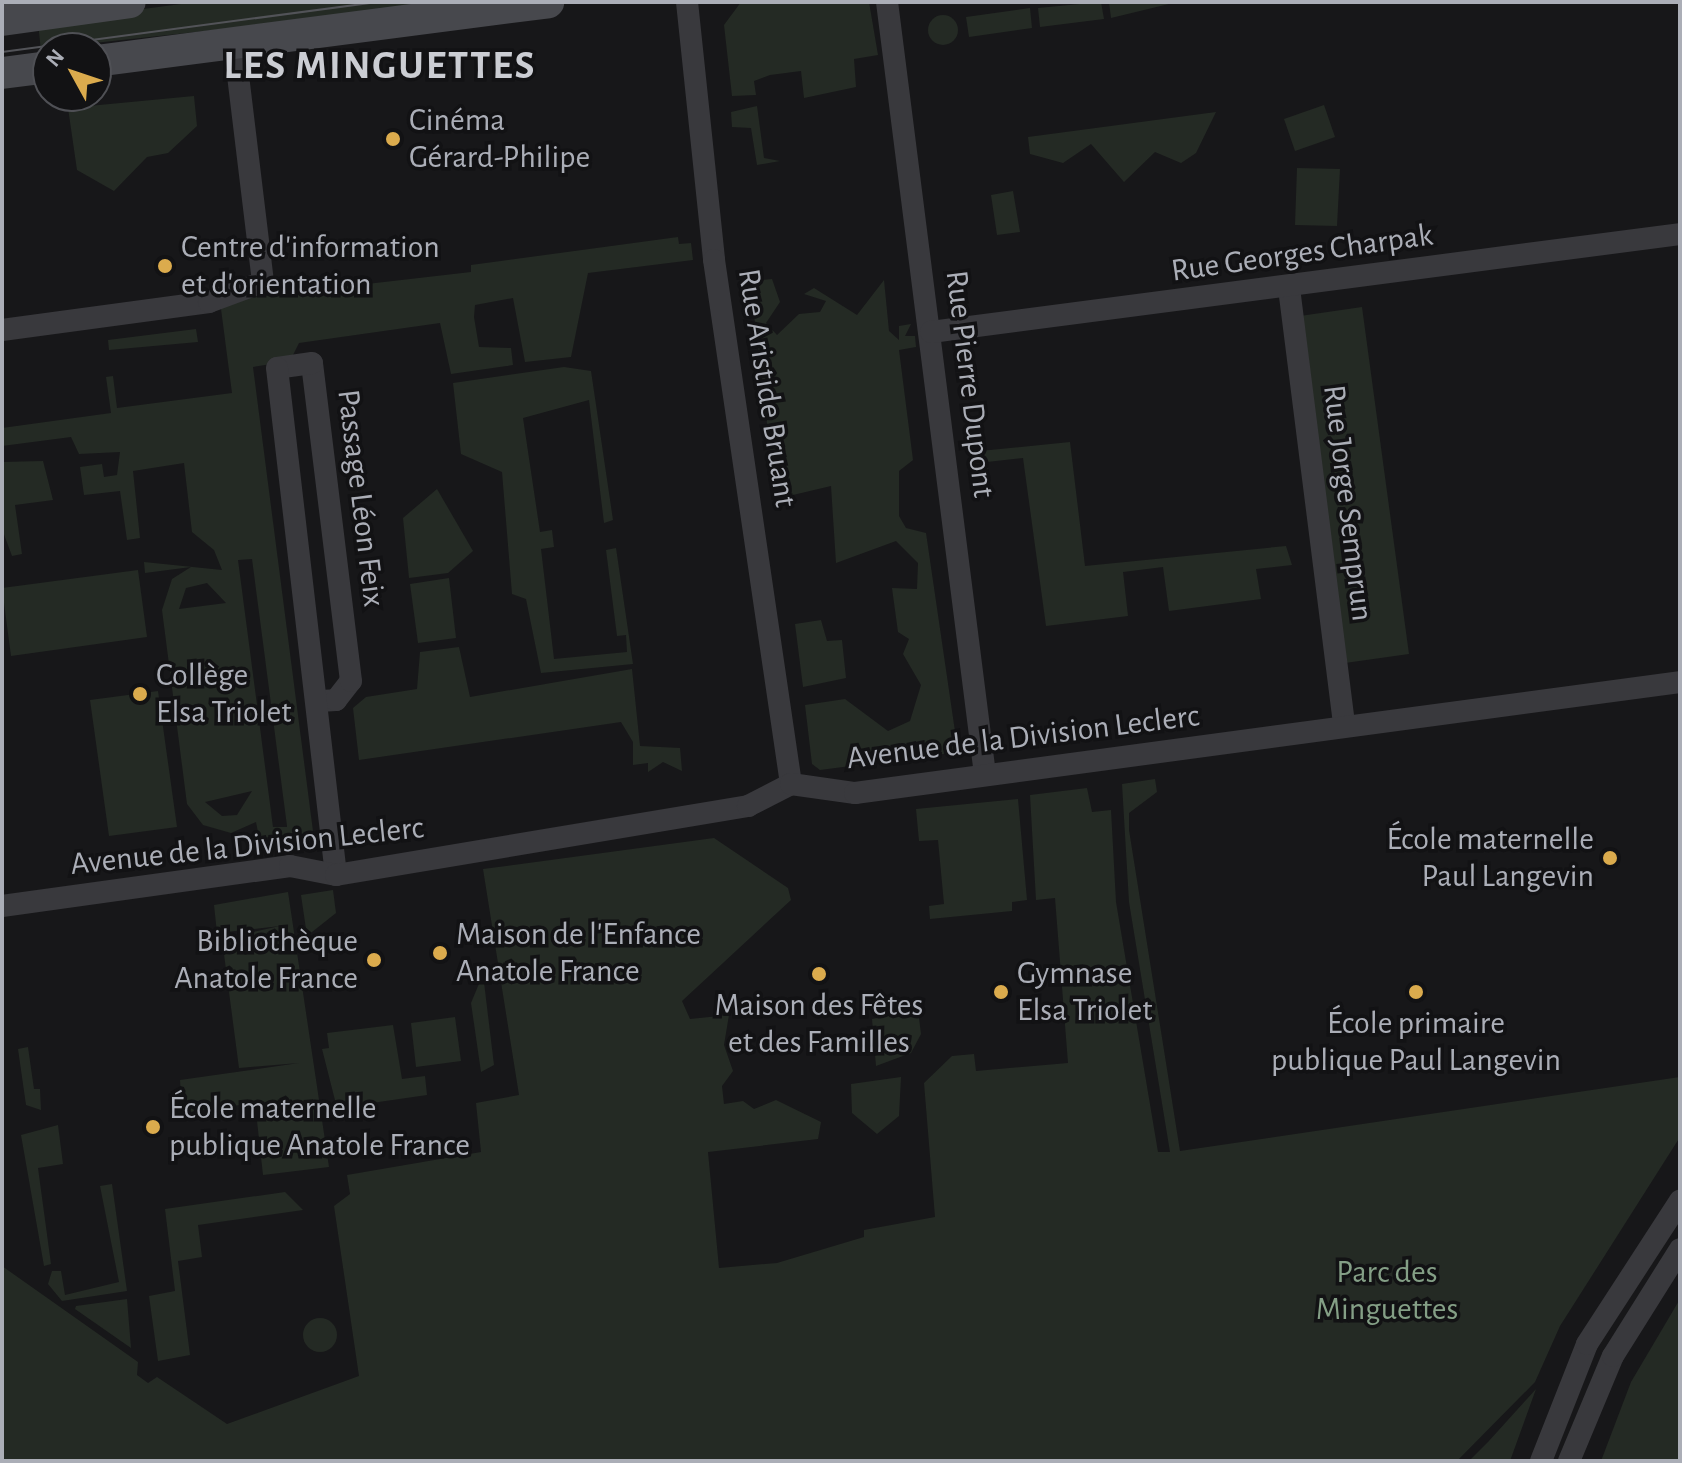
<!DOCTYPE html>
<meta charset="utf-8">
<style>
body{margin:0}
#map{position:relative;width:1682px;height:1463px;overflow:hidden;background:#171719;font-family:"Alegreya Sans",sans-serif}
div>[style]{position:absolute}
.green>*{inset:0;background:#242a24}
.round{border-radius:50%}
.street>*{height:22px;margin:-11px;padding:0 11px;transform-origin:11px;border-radius:11px;background:#39393d}
.secondary>*{height:32px;margin:-16px;padding:0 16px;transform-origin:16px;border-radius:16px;background:#47484d}
.tram>*{height:2px;margin:-1px;padding:0 1px;transform-origin:1px;border-radius:1px;background:#525358}
.dots>*{width:22px;height:22px;translate:-50% -50%;box-sizing:border-box;border:4px solid #121214;border-radius:50%}
span{translate:-50% -50%;white-space:nowrap;text-align:center;line-height:1.15;-webkit-text-stroke:7px #121214;paint-order:stroke}
.poi-label{font-size:32px;color:#abaeb7}
.left{translate:0 -50%;text-align:left}
.right{translate:-100% -50%;text-align:right}
.street-label{font-size:32px;color:#abaeb7}
.park-label{font-size:32px;color:#849f86}
.district-label{font-size:40px;color:#cbcdd3;font-weight:700;letter-spacing:2px}
.frame{position:absolute;inset:0;border:4px solid #abaeb7;pointer-events:none}
.north{position:absolute;left:32px;top:32px;width:80px;height:80px;box-sizing:border-box;background:#121214;border:2px solid #4f5055;border-radius:50%;rotate:310deg;font-size:22px;font-weight:700;line-height:32px;text-align:center;color:#abaeb7}
.north::after{content:'';display:block;margin:auto;width:28px;height:36px;background:#dbab4d;clip-path:polygon(50% 0,100% 100%,50% 72%,0 100%)}
</style>
<div id="map">
<div class="green">
<div style="clip-path:polygon(196px 2px,471px 2px,48px 48px,42px 60px,38px 23px)"></div>
<div style="clip-path:polygon(741px 2px,869px 2px,878px 55px,854px 59px,856px 87px,804px 98px,801px 71px,770px 75px,754px 81px,756px 95px,732px 96px,724px 25px)"></div>
<div style="clip-path:polygon(1101px 2px,1104px 19px,1040px 27px,1038px 8px)"></div>
<div style="clip-path:polygon(1109px 2px,1173px 2px,1173px 3px,1111px 18px)"></div>
<div style="clip-path:polygon(1030px 8px,1032px 28px,969px 37px,966px 17px)"></div>
<div class="round" style="left:928px;top:15px;width:30px;height:30px"></div>
<div style="clip-path:polygon(194px 96px,197px 126px,168px 153px,147px 157px,114px 191px,77px 170px,68px 108px)"></div>
<div style="clip-path:polygon(1324px 105px,1335px 137px,1295px 151px,1284px 119px)"></div>
<div style="clip-path:polygon(757px 106px,764px 158px,780px 161px,757px 165px,751px 128px,732px 127px,731px 112px)"></div>
<div style="clip-path:polygon(1216px 112px,1196px 153px,1181px 163px,1155px 152px,1124px 182px,1091px 144px,1063px 163px,1030px 154px,1028px 137px)"></div>
<div style="clip-path:polygon(1297px 168px,1340px 169px,1337px 226px,1295px 225px)"></div>
<div style="clip-path:polygon(1013px 191px,1020px 232px,997px 235px,991px 195px)"></div>
<div style="clip-path:polygon(evenodd,678px 237px,679px 244px,691px 243px,693px 260px,588px 273px,571px 357px,525px 362px,513px 298px,475px 305px,474px 317px,479px 347px,511px 348px,513px 365px,451px 374px,440px 323px,299px 343px,290px 361px,253px 367px,314px 839px,259px 837px,256px 822px,231px 833px,203px 825px,187px 804px,162px 610px,172px 579px,191px 567px,145px 573px,144px 562px,222px 570px,214px 550px,192px 532px,184px 463px,133px 471px,140px 538px,127px 540px,120px 491px,84px 495px,80px 467px,102px 464px,104px 477px,117px 475px,120px 452px,79px 454px,71px 437px,2px 446px,2px 428px,111px 413px,106px 377px,113px 376px,117px 408px,232px 393px,221px 309px,229px 300px,471px 272px,471px 265px,678px 237px,252px 559px,287px 826px,287px 827px,273px 827px,238px 560px,252px 559px,678px 237px,207px 583px,226px 603px,179px 609px,186px 588px,207px 583px,678px 237px,252px 791px,237px 815px,222px 816px,205px 802px,252px 791px)"></div>
<div style="clip-path:polygon(772px 279px,780px 302px,766px 323px,777px 335px,799px 314px,820px 312px,826px 301px,804px 294px,814px 288px,857px 315px,884px 280px,889px 331px,899px 340px,899px 326px,911px 324px,905px 336px,915px 336px,916px 347px,899px 350px,913px 460px,899px 471px,899px 516px,906px 528px,926px 533px,958px 752px,820px 770px,812px 764px,805px 705px,845px 699px,888px 731px,910px 721px,921px 685px,903px 654px,909px 639px,898px 632px,892px 588px,917px 589px,918px 563px,896px 541px,836px 563px,831px 486px,776px 499px,750px 281px)"></div>
<div style="clip-path:polygon(1362px 307px,1409px 654px,1345px 663px,1300px 316px)"></div>
<div style="clip-path:polygon(196px 329px,198px 342px,109px 350px,108px 340px)"></div>
<div style="clip-path:polygon(564px 367px,591px 371px,613px 520px,604px 523px,589px 400px,523px 418px,540px 532px,552px 530px,554px 547px,541px 549px,554px 659px,627px 652px,626px 635px,617px 636px,606px 550px,616px 548px,633px 664px,541px 673px,526px 599px,512px 594px,502px 472px,461px 454px,453px 383px)"></div>
<div style="clip-path:polygon(1070px 442px,1085px 566px,1286px 546px,1292px 565px,1256px 569px,1261px 599px,1169px 611px,1163px 567px,1123px 572px,1128px 616px,1046px 626px,1023px 458px,987px 462px,991px 494px,984px 495px,980px 451px)"></div>
<div style="clip-path:polygon(43px 461px,53px 500px,15px 505px,22px 554px,12px 556px,2px 529px,2px 462px)"></div>
<div style="clip-path:polygon(437px 489px,473px 551px,448px 573px,409px 578px,403px 518px)"></div>
<div style="clip-path:polygon(138px 570px,147px 637px,11px 656px,2px 588px)"></div>
<div style="clip-path:polygon(449px 578px,456px 638px,418px 643px,410px 584px)"></div>
<div style="clip-path:polygon(821px 620px,827px 641px,842px 640px,846px 678px,803px 687px,795px 624px)"></div>
<div style="clip-path:polygon(459px 647px,470px 697px,632px 669px,640px 746px,680px 748px,682px 771px,663px 762px,648px 772px,648px 763px,633px 765px,633px 742px,621px 722px,359px 760px,353px 708px,366px 697px,417px 689px,420px 652px)"></div>
<div style="clip-path:polygon(158px 691px,177px 827px,109px 836px,90px 700px)"></div>
<div style="clip-path:polygon(1155px 779px,1157px 792px,1129px 813px,1129px 830px,1180px 1151px,1680px 1077px,1680px 1137px,1560px 1326px,1535px 1382px,1457px 1461px,2px 1461px,2px 1266px,138px 1362px,137px 1375px,148px 1383px,157px 1377px,227px 1424px,359px 1376px,334px 1206px,350px 1194px,347px 1175px,481px 1152px,476px 1103px,519px 1095px,483px 869px,714px 838px,788px 888px,791px 900px,682px 1001px,690px 1019px,729px 1015px,724px 1045px,733px 1071px,722px 1086px,724px 1104px,743px 1101px,754px 1109px,776px 1100px,821px 1122px,818px 1139px,708px 1152px,719px 1268px,777px 1263px,864px 1237px,864px 1230px,935px 1217px,924px 1083px,952px 1056px,974px 1054px,976px 1071px,1068px 1063px,1055px 898px,1036px 900px,1030px 795px,1087px 788px,1092px 812px,1111px 810px,1116px 902px,1158px 1152px,1170px 1152px,1129px 902px,1122px 784px)"></div>
<div style="clip-path:polygon(1018px 799px,1027px 900px,1012px 902px,1012px 911px,930px 919px,929px 906px,944px 904px,938px 840px,919px 841px,916px 809px)"></div>
<div style="clip-path:polygon(333px 890px,336px 913px,307px 936px,301px 895px)"></div>
<div style="clip-path:polygon(288px 892px,329px 1167px,263px 1175px,255px 1103px,182px 1113px,180px 1080px,299px 1063px,239px 1068px,222px 939px,280px 926px,217px 933px,214px 905px)"></div>
<div style="clip-path:polygon(483px 974px,494px 1065px,481px 1072px,471px 1003px)"></div>
<div style="clip-path:polygon(918px 1010px,921px 1034px,911px 1053px,876px 1066px,872px 1019px)"></div>
<div style="clip-path:polygon(455px 1017px,461px 1061px,416px 1067px,411px 1023px)"></div>
<div style="clip-path:polygon(393px 1025px,402px 1079px,425px 1076px,427px 1095px,337px 1108px,322px 1049px,329px 1048px,327px 1033px)"></div>
<div style="clip-path:polygon(28px 1047px,34px 1089px,40px 1089px,41px 1110px,26px 1105px,18px 1049px)"></div>
<div style="clip-path:polygon(901px 1077px,899px 1116px,877px 1134px,852px 1113px,851px 1084px)"></div>
<div style="clip-path:polygon(58px 1125px,63px 1164px,38px 1168px,51px 1264px,44px 1266px,21px 1135px)"></div>
<div style="clip-path:polygon(112px 1184px,127px 1291px,62px 1301px,48px 1284px,52px 1271px,61px 1271px,65px 1295px,119px 1282px,100px 1186px)"></div>
<div style="clip-path:polygon(285px 1192px,303px 1210px,198px 1225px,202px 1257px,178px 1261px,190px 1355px,158px 1361px,149px 1296px,175px 1291px,165px 1209px)"></div>
<div style="clip-path:polygon(127px 1299px,131px 1348px,75px 1309px,76px 1306px)"></div>
<div style="clip-path:polygon(1680px 1299px,1680px 1461px,1601px 1461px,1631px 1382px)"></div>
<div class="round" style="left:303px;top:1318px;width:34px;height:34px"></div>
<div style="clip-path:polygon(1536px 1389px,1510px 1461px,1469px 1461px,1488px 1442px)"></div>
</div>
<div class="street">
<div style="left:687px;top:2px;width:259px;rotate:84deg"></div>
<div style="left:714px;top:260px;width:530px;rotate:81.64deg"></div>
<div style="left:887px;top:2px;width:779px;rotate:82.77deg"></div>
<div style="left:1289px;top:288px;width:441px;rotate:82.8deg"></div>
<div style="left:2px;top:330px;width:209px;rotate:-7.7deg"></div>
<div style="left:209px;top:302px;width:58px;rotate:-20.3deg"></div>
<div style="left:263px;top:282px;width:241px;rotate:-96.9deg"></div>
<div style="left:931px;top:332px;width:755px;rotate:-7.45deg"></div>
<div style="left:319px;top:701px;width:17px;rotate:-3deg"></div>
<div style="left:336px;top:700px;width:24px;rotate:-52deg"></div>
<div style="left:351px;top:681px;width:320px;rotate:-97deg"></div>
<div style="left:312px;top:363px;width:35px;rotate:172deg"></div>
<div style="left:277px;top:368px;width:510px;rotate:83.36deg"></div>
<div style="left:2px;top:906px;width:291px;rotate:-7.9deg"></div>
<div style="left:290px;top:866px;width:47px;rotate:11.1deg"></div>
<div style="left:336px;top:875px;width:418px;rotate:-9.5deg"></div>
<div style="left:748px;top:806px;width:48px;rotate:-27.1deg"></div>
<div style="left:791px;top:784px;width:65px;rotate:8deg"></div>
<div style="left:855px;top:793px;width:832px;rotate:-7.66deg"></div>
<div style="left:1541px;top:1461px;width:126px;rotate:-68.5deg"></div>
<div style="left:1587px;top:1344px;width:171px;rotate:-57deg"></div>
<div style="left:1569px;top:1461px;width:114px;rotate:-67.3deg"></div>
<div style="left:1613px;top:1356px;width:126px;rotate:-57.9deg"></div>
</div>
<div class="secondary">
<div style="left:2px;top:20px;width:129px;rotate:-8deg"></div>
<div style="left:96px;top:61px;width:456px;rotate:-7.4deg"></div>
<div style="left:2px;top:73px;width:46px;rotate:-7.4deg"></div>
</div>
<div class="tram">
<div style="left:2px;top:52px;width:377px;rotate:-7.6deg"></div>
</div>
<div class="dots">
<div style="left:393px;top:139px;background:#dbab4d"></div>
<div style="left:165px;top:266px;background:#dbab4d"></div>
<div style="left:140px;top:694px;background:#dbab4d"></div>
<div style="left:1610px;top:858px;background:#dbab4d"></div>
<div style="left:440px;top:953px;background:#dbab4d"></div>
<div style="left:374px;top:960px;background:#dbab4d"></div>
<div style="left:819px;top:974px;background:#dbab4d"></div>
<div style="left:1001px;top:992px;background:#dbab4d"></div>
<div style="left:1416px;top:992px;background:#dbab4d"></div>
<div style="left:153px;top:1127px;background:#dbab4d"></div>
</div>
<div class="poi-label">
<span class="left" style="left:409px;top:139px">Cinéma<br>Gérard-Philipe</span>
<span class="left" style="left:181px;top:266px">Centre d'information<br>et d'orientation</span>
<span class="left" style="left:156px;top:694px">Collège<br>Elsa Triolet</span>
<span class="right" style="left:1594px;top:858px">École maternelle<br>Paul Langevin</span>
<span class="left" style="left:456px;top:953px">Maison de l'Enfance<br>Anatole France</span>
<span class="right" style="left:358px;top:960px">Bibliothèque<br>Anatole France</span>
<span class="left" style="left:1017px;top:992px">Gymnase<br>Elsa Triolet</span>
<span style="left:819px;top:1024px">Maison des Fêtes<br>et des Familles</span>
<span style="left:1416px;top:1042px">École primaire<br>publique Paul Langevin</span>
<span class="left" style="left:169px;top:1127px">École maternelle<br>publique Anatole France</span>
</div>
<div class="street-label">
<span style="left:1302px;top:253px;rotate:-8deg">Rue Georges Charpak</span>
<span style="left:970px;top:384px;rotate:83deg">Rue Pierre Dupont</span>
<span style="left:767px;top:388px;rotate:81deg">Rue Aristide Bruant</span>
<span style="left:361px;top:498px;rotate:83deg">Passage Léon Feix</span>
<span style="left:1348px;top:503px;rotate:83deg">Rue Jorge Semprun</span>
<span style="left:1023px;top:737px;rotate:-7deg">Avenue de la Division Leclerc</span>
<span style="left:247px;top:846px;rotate:-6deg">Avenue de la Division Leclerc</span>
</div>
<div class="park-label">
<span style="left:1387px;top:1291px">Parc des<br>Minguettes</span>
</div>
<div class="district-label">
<span style="left:380px;top:66px">LES MINGUETTES</span>
</div>
<div class="frame"></div>
<div class="north">N</div>
</div>
